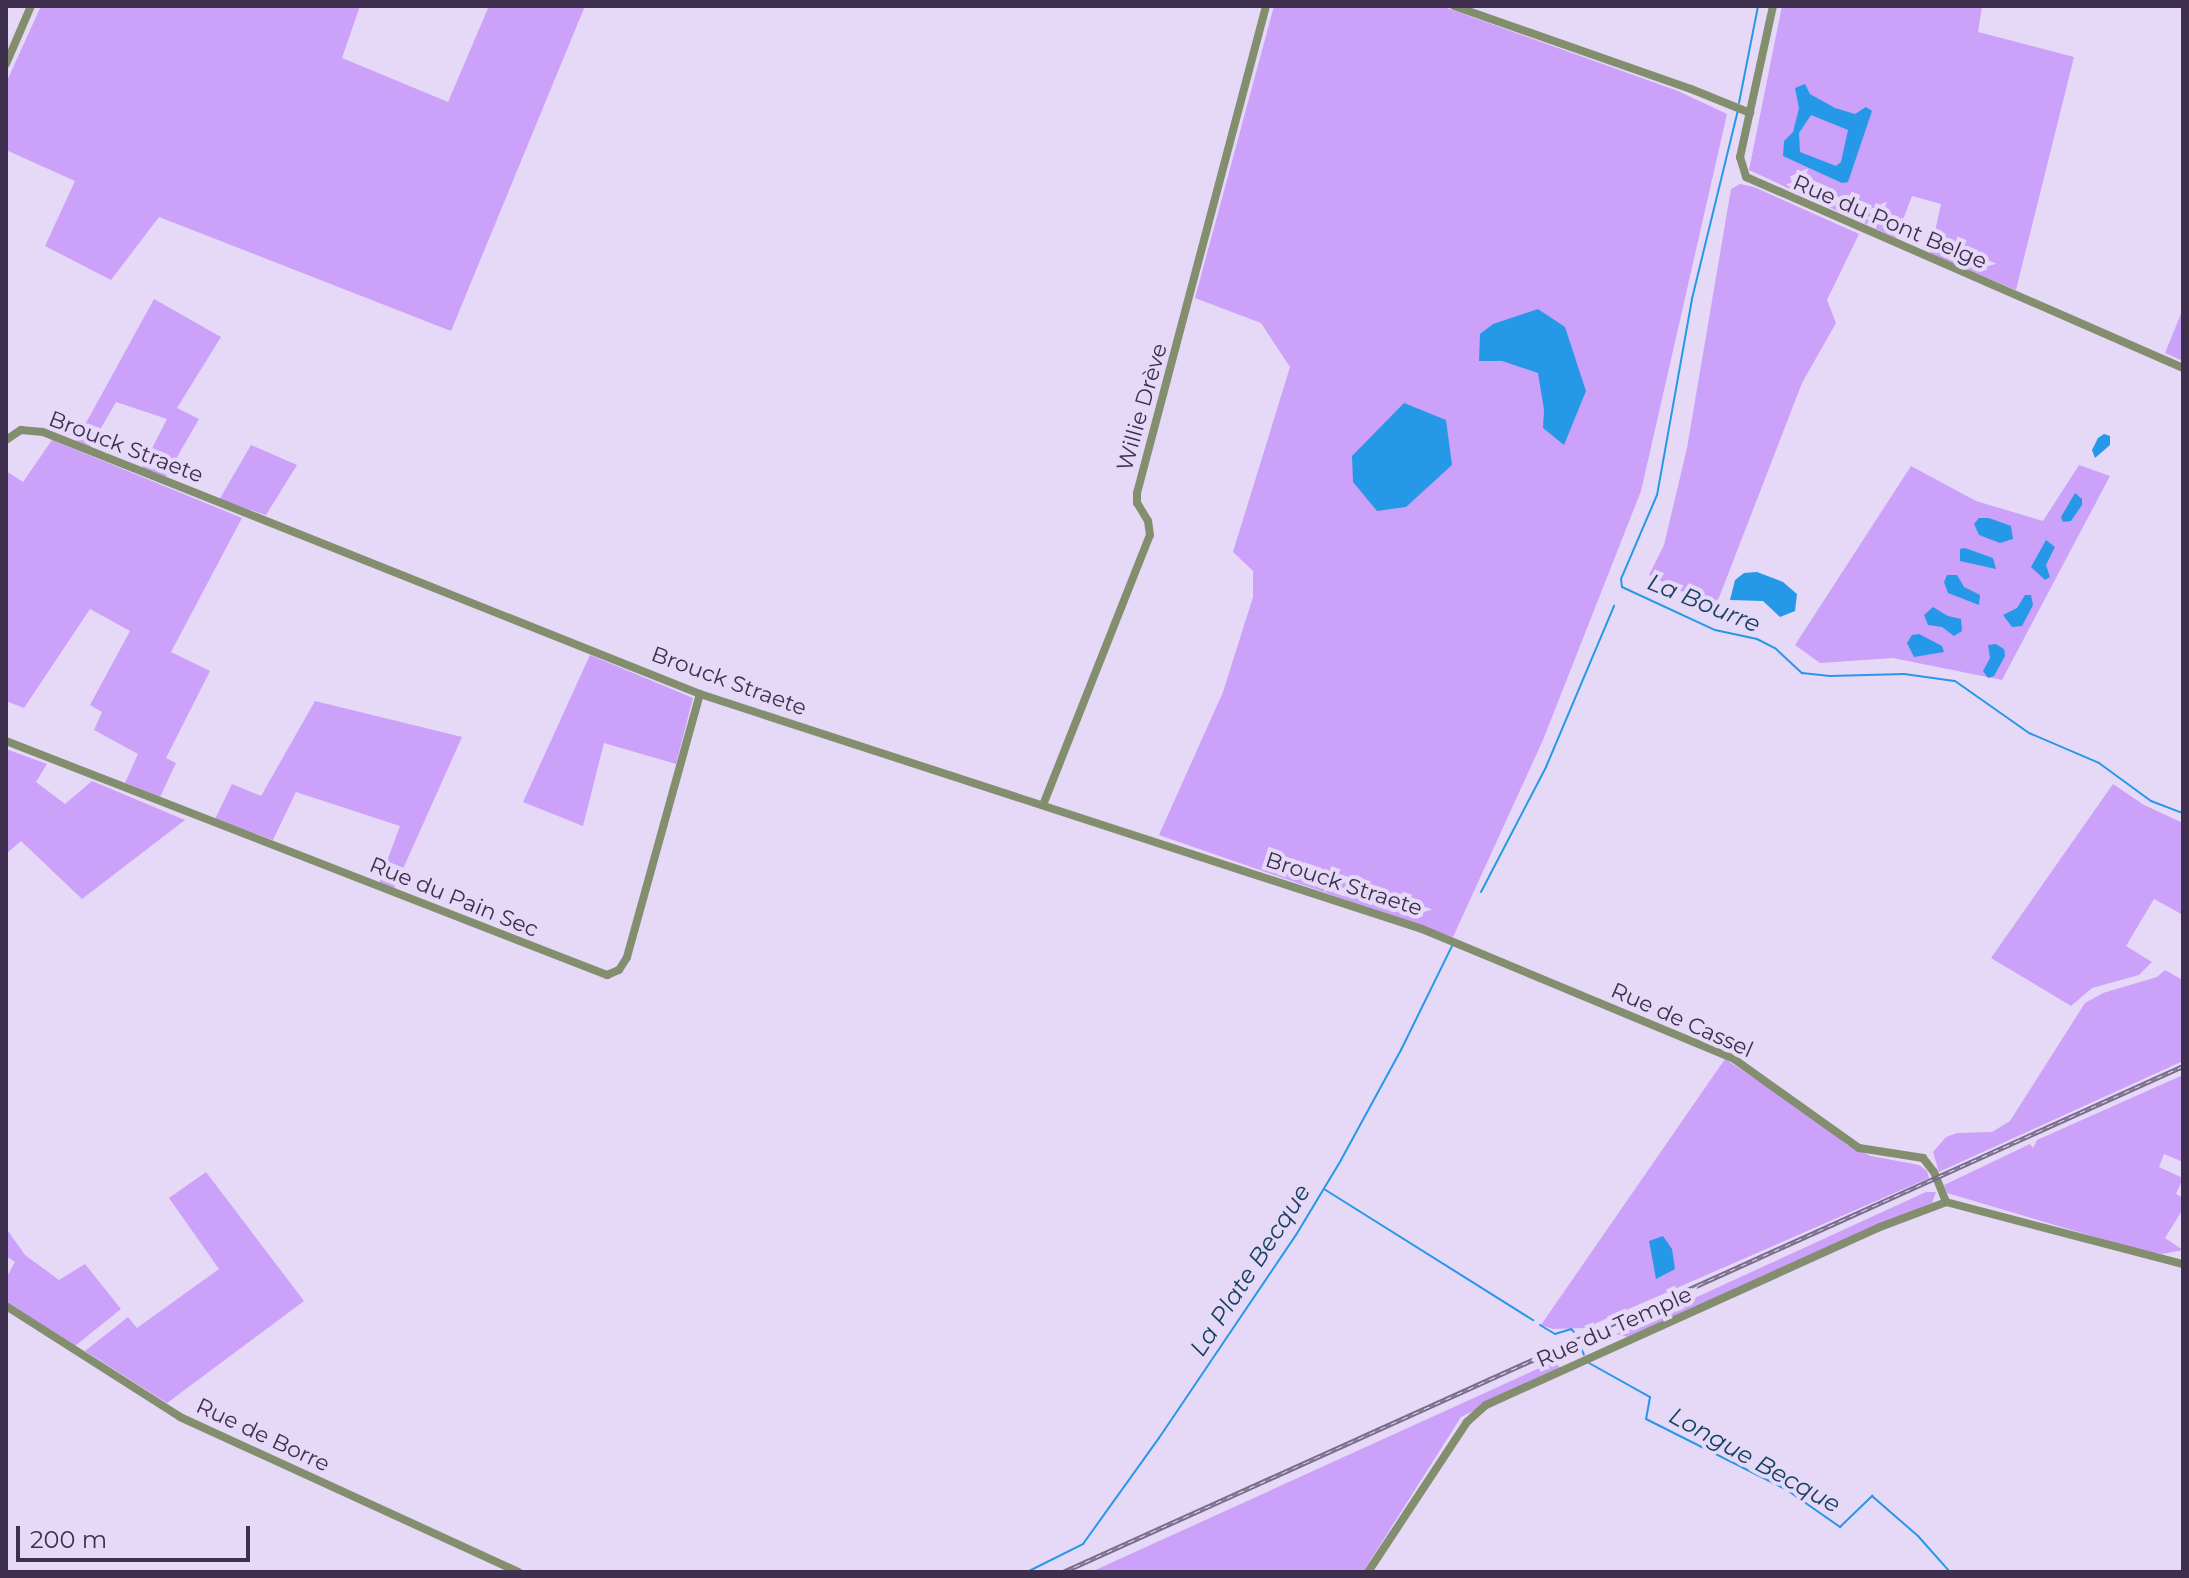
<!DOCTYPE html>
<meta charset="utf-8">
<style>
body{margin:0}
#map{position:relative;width:2189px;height:1578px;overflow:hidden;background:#e6d9f7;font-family:Montserrat,sans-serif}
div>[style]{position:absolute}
.green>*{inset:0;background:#cba1fa}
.water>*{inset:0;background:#2698e8}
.stream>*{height:2px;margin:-1px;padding:0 1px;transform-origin:1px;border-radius:1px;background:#2698e8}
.minor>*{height:8px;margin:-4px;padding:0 4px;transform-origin:4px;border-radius:4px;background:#828e6e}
.rail>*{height:5px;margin-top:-2.5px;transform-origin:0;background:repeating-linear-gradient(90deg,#e6d9f7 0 6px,#796c8a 0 12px);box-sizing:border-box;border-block:2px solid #796c8a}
span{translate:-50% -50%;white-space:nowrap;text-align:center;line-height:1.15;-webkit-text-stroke:8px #e6d9f7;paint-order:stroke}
.street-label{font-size:22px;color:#3d2f4d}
.water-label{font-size:24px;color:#174162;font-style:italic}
.frame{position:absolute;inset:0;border:8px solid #3d2f4d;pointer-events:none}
.scale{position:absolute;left:16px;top:1526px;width:234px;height:36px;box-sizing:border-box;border:4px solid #3d2f4d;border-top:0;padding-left:10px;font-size:24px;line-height:28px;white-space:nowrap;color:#3d2f4d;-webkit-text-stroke:6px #e6d9f7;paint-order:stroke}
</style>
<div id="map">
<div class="green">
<div style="clip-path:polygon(41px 6px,360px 6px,342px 58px,448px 102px,489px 6px,585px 6px,451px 331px,159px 217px,111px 280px,45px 246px,75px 181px,6px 150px,6px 83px)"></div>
<div style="clip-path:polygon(1274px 6px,1441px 6px,1678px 91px,1727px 114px,1641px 491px,1543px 740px,1453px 937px,1159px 835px,1223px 692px,1253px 597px,1253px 571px,1233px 552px,1290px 367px,1261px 323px,1195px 298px)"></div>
<div style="clip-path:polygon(1782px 6px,1982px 6px,1978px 32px,2074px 57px,2016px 290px,1930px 254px,1941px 204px,1912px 196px,1896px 238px,1749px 170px)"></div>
<div style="clip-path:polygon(1740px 184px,1754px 187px,1859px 234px,1827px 300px,1836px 323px,1802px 383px,1715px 608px,1649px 575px,1664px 545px,1687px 448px,1731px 189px)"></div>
<div style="clip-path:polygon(154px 299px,221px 337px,177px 408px,199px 419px,165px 478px,142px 468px,167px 419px,116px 402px,90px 447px,75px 443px)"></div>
<div style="clip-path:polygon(2183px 309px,2183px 361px,2165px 353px)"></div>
<div style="clip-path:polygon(52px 440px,242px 518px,171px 652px,210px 671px,166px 758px,176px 763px,160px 797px,125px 783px,138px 754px,94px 730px,102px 712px,90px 705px,130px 631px,90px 609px,24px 708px,6px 701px,6px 471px,23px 482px)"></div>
<div style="clip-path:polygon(251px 445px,297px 465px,266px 515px,219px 500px)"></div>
<div style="clip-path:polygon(2079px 465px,2110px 476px,2002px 680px,1893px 658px,1820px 663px,1795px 645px,1911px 466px,1976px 501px,2043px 521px)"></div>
<div style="clip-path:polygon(590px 655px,693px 698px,676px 764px,604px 743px,583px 826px,523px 802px)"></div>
<div style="clip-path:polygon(315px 701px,462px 737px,394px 889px,379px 883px,400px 826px,296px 792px,273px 840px,215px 819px,232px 784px,261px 796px)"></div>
<div style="clip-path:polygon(6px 749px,47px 764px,36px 782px,65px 804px,92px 781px,185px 820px,82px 899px,21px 841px,6px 854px)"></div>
<div style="clip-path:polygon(2113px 784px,2144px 805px,2183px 823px,2183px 915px,2154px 899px,2126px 946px,2152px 962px,2139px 975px,2092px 988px,2071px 1006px,1991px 958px)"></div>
<div style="clip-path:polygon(2165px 970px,2183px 980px,2183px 1061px,1939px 1172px,1933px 1152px,1946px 1137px,1957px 1133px,1992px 1132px,2010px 1121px,2085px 1003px,2103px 993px,2157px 977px)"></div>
<div style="clip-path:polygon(1725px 1059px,1813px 1117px,1847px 1145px,1871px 1156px,1919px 1165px,1927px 1171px,1929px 1178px,1585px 1328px,1553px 1329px,1541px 1325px)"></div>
<div style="clip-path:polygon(2183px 1075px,2183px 1162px,2164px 1154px,2159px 1167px,2183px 1178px,2176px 1194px,2183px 1198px,2183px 1209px,2165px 1238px,2183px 1250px,2162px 1254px,2136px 1249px,1947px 1193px,1944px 1185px,2030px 1144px,2033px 1148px,2037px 1140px)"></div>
<div style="clip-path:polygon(206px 1172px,304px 1301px,167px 1403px,85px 1351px,128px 1317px,137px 1328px,219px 1269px,169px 1198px)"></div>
<div style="clip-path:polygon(1926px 1192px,1936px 1192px,1932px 1203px,1628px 1337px,1616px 1334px)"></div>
<div style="clip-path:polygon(6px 1228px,25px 1255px,59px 1280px,85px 1264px,121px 1309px,75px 1346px,6px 1303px,6px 1278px,15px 1262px,6px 1256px)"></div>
<div style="clip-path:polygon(1555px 1361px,1560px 1368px,1461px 1417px,1363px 1572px,1091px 1572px)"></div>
</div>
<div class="water">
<div style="clip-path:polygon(evenodd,1805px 84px,1810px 94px,1835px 108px,1855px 114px,1866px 107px,1872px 111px,1848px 182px,1842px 183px,1783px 156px,1784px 141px,1793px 132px,1799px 108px,1795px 88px,1805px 84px,1811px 115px,1848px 130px,1841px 162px,1836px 166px,1800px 152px,1799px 133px,1811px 115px)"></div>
<div style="clip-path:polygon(1538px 309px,1565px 327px,1586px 391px,1564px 445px,1543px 428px,1544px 410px,1538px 373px,1502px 361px,1479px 361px,1480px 334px,1493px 324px)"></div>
<div style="clip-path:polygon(1404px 403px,1446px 420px,1452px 465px,1406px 507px,1377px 511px,1353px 482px,1352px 456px)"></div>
<div style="clip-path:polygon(2104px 434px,2110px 436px,2110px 445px,2095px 458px,2092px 450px,2098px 438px)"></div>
<div style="clip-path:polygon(2075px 493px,2082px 499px,2082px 505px,2071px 521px,2063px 522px,2061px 517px)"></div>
<div style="clip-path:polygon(1979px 518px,1989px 518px,2011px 526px,2013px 539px,2000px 543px,1979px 535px,1974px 524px)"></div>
<div style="clip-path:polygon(2046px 540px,2055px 547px,2046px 565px,2050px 577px,2045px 580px,2031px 567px)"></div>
<div style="clip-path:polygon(1965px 548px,1993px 558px,1996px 569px,1960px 561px,1960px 549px)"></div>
<div style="clip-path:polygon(1757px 572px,1783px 582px,1797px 594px,1795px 611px,1780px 617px,1763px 601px,1730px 600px,1735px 580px,1744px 573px)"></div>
<div style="clip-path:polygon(1947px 575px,1957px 575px,1964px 587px,1980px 595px,1979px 605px,1948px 593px,1944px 582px)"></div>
<div style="clip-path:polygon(2025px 595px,2031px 595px,2033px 605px,2022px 626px,2012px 627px,2003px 615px,2017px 608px)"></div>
<div style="clip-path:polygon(1933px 607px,1948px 616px,1961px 619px,1962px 631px,1954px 636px,1942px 627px,1928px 625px,1924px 615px)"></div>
<div style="clip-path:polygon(1919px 634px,1942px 646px,1944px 652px,1914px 657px,1907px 643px,1912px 635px)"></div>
<div style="clip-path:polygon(1996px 644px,2004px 649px,2005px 656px,1994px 676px,1988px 678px,1983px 671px,1990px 658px,1988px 645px)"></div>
<div style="clip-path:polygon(1663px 1236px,1672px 1249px,1675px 1269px,1656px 1279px,1649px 1241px)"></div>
</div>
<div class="stream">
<div style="left:1739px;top:103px;width:99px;rotate:-78.9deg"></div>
<div style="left:1738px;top:110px;width:195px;rotate:103.7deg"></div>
<div style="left:1692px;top:299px;width:199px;rotate:100.1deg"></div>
<div style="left:1657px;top:495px;width:91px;rotate:113.2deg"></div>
<div style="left:1621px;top:579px;width:8px;rotate:83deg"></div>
<div style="left:1622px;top:587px;width:102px;rotate:24.8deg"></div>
<div style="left:1715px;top:630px;width:43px;rotate:12.1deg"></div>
<div style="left:1757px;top:639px;width:20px;rotate:27deg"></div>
<div style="left:1775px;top:648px;width:37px;rotate:43deg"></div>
<div style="left:1802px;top:673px;width:28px;rotate:6deg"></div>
<div style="left:1830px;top:676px;width:74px;rotate:-1.5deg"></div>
<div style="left:1904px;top:674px;width:51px;rotate:7.8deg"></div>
<div style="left:1955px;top:681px;width:90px;rotate:35.1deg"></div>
<div style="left:2029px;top:733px;width:76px;rotate:23.2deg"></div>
<div style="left:2099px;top:763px;width:64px;rotate:36.2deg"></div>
<div style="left:2151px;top:801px;width:34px;rotate:21deg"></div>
<div style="left:1481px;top:892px;width:141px;rotate:-62.5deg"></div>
<div style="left:1546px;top:767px;width:175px;rotate:-67.1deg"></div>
<div style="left:1324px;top:1189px;width:247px;rotate:32.1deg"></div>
<div style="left:1540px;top:1325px;width:17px;rotate:31deg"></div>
<div style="left:1555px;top:1334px;width:17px;rotate:-17deg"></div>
<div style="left:1571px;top:1329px;width:4px;rotate:45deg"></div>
<div style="left:1582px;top:1350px;width:5px;rotate:68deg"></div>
<div style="left:1589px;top:1363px;width:70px;rotate:29.1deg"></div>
<div style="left:1650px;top:1397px;width:22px;rotate:100deg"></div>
<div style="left:1646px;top:1419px;width:158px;rotate:26.7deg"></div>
<div style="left:1787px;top:1490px;width:65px;rotate:34.9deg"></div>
<div style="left:1840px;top:1527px;width:45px;rotate:-44.1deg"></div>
<div style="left:1872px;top:1496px;width:61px;rotate:41deg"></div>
<div style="left:1918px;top:1536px;width:48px;rotate:48.4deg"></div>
<div style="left:1027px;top:1572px;width:63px;rotate:-26.6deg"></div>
<div style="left:1083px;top:1544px;width:130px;rotate:-54.4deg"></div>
<div style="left:1159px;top:1438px;width:245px;rotate:-56deg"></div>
<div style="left:1296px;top:1235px;width:87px;rotate:-59deg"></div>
<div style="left:1341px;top:1160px;width:125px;rotate:-61.4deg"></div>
<div style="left:1401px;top:1050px;width:116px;rotate:-63.9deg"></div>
</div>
<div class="minor">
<div style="left:1454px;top:6px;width:251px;rotate:19.3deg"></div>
<div style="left:1691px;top:89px;width:64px;rotate:22.1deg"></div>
<div style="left:1773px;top:6px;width:155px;rotate:102.3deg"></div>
<div style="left:1740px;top:157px;width:21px;rotate:73deg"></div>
<div style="left:1746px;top:177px;width:477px;rotate:23.6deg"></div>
<div style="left:6px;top:64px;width:63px;rotate:-66.7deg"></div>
<div style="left:6px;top:440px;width:18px;rotate:-34deg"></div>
<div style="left:21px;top:430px;width:22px;rotate:5deg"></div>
<div style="left:43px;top:432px;width:707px;rotate:21.74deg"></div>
<div style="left:700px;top:694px;width:759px;rotate:18.03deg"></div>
<div style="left:1422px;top:929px;width:338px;rotate:22.6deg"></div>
<div style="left:1734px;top:1059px;width:153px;rotate:35.5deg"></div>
<div style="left:1859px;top:1148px;width:65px;rotate:8.9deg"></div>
<div style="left:1923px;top:1158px;width:18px;rotate:52deg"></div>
<div style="left:1934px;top:1172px;width:32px;rotate:68deg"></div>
<div style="left:6px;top:741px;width:645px;rotate:21.27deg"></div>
<div style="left:607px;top:975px;width:13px;rotate:-23deg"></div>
<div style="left:619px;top:970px;width:15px;rotate:-58deg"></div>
<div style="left:627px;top:957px;width:273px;rotate:-74.5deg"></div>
<div style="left:1043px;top:805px;width:290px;rotate:-68.4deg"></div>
<div style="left:1150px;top:535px;width:14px;rotate:-98deg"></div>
<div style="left:1148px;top:521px;width:21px;rotate:-121deg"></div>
<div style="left:1137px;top:503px;width:10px;rotate:-90deg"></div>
<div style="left:1137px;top:493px;width:504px;rotate:-75.16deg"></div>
<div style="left:1946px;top:1202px;width:245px;rotate:14.7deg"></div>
<div style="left:6px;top:1306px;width:206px;rotate:32.5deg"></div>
<div style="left:180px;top:1417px;width:372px;rotate:24.6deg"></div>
<div style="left:1368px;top:1572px;width:180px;rotate:-56.6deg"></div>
<div style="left:1467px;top:1422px;width:25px;rotate:-42deg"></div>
<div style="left:1486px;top:1405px;width:432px;rotate:-24.3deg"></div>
<div style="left:1880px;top:1227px;width:71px;rotate:-20.7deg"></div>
</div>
<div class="rail">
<div style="left:1063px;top:1572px;width:1229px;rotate:-24.31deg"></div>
</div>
<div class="street-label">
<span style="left:1890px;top:222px;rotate:23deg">Rue du Pont Belge</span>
<span style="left:1142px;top:407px;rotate:-74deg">Willie Drève</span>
<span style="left:126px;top:447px;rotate:21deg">Brouck Straete</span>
<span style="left:729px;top:681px;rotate:20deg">Brouck Straete</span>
<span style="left:1344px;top:884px;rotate:18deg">Brouck Straete</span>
<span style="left:454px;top:897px;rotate:22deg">Rue du Pain Sec</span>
<span style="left:1682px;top:1020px;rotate:24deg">Rue de Cassel</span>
<span style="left:1614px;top:1327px;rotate:-24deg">Rue du Temple</span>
<span style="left:263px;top:1435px;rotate:25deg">Rue de Borre</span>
</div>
<div class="water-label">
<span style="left:1704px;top:603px;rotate:22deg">La Bourre</span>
<span style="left:1250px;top:1270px;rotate:-57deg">La Plate Becque</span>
<span style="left:1755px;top:1460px;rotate:29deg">Longue Becque</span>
</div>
<div class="frame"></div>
<div class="scale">200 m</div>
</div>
